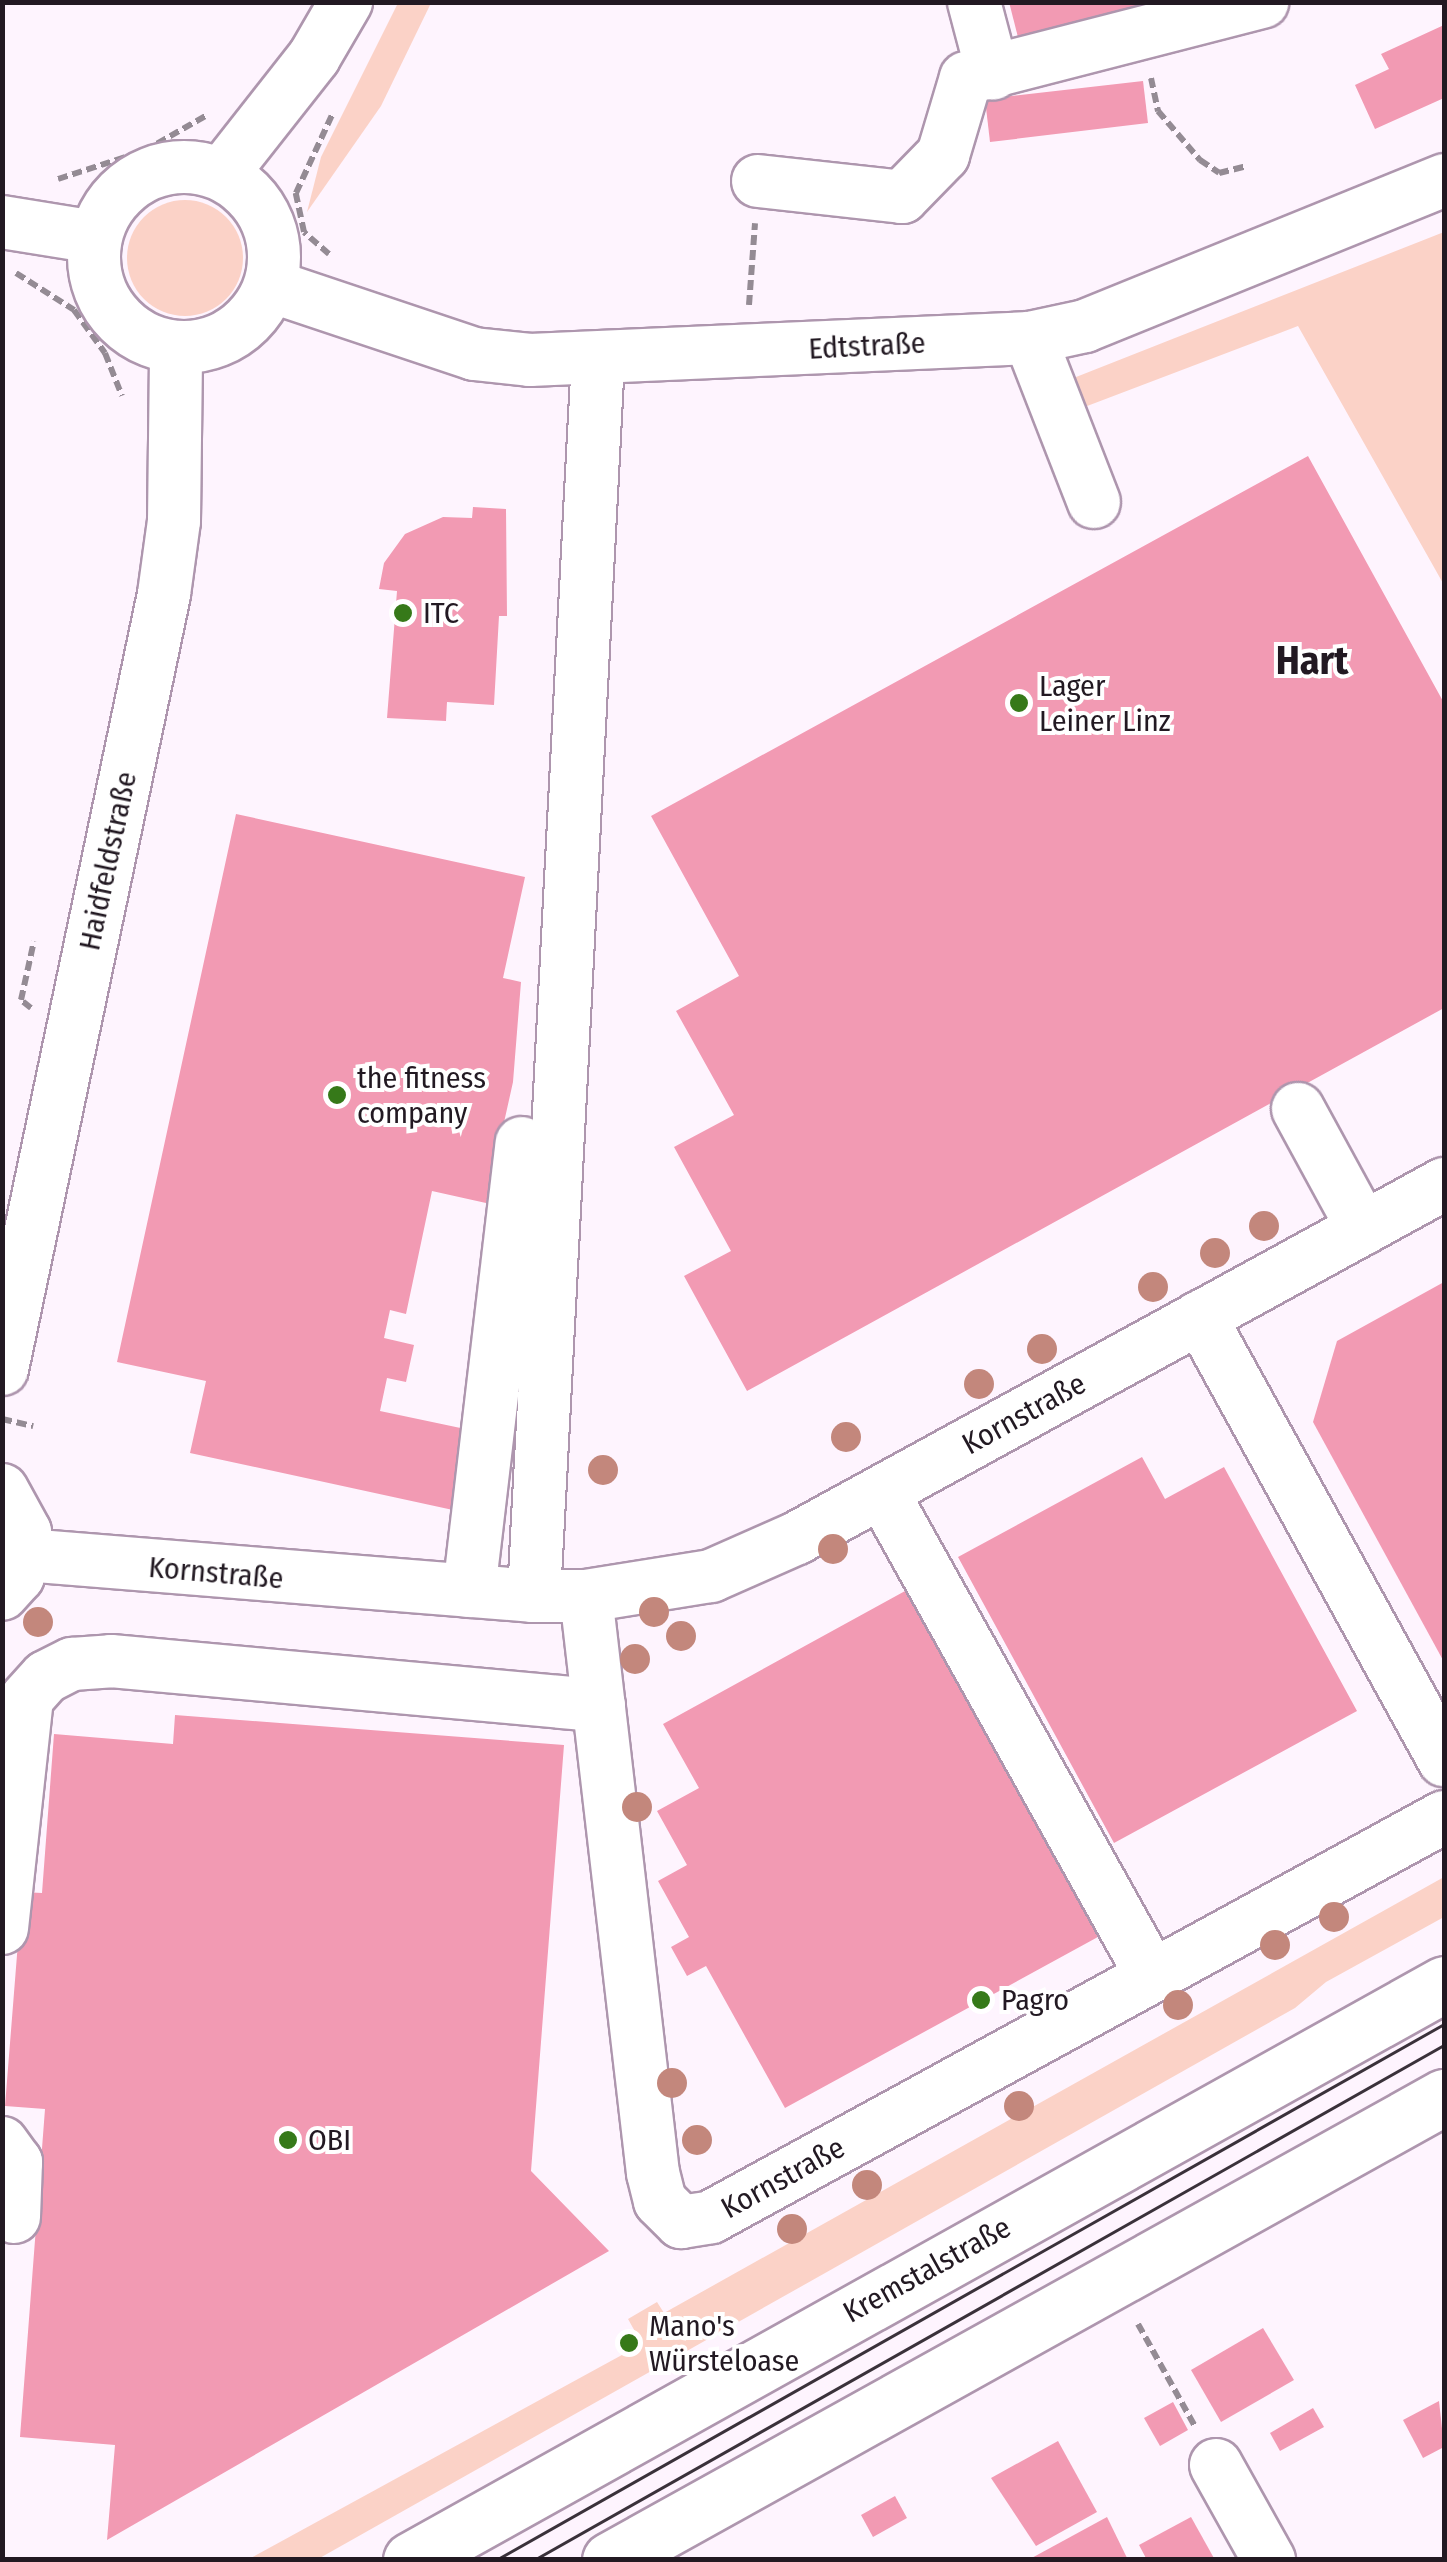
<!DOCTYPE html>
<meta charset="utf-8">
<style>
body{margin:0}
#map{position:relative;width:1447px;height:2562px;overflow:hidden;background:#fef4fe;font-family:"Fira Sans Condensed",sans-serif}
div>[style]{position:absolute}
.green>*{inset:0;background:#fbd2c7}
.round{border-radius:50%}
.building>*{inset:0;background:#f29ab3}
.path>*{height:6px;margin-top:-3px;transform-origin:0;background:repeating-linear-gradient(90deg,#948b94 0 10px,transparent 0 15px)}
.roads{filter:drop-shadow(2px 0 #ae96ae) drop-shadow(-2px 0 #ae96ae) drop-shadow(0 2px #ae96ae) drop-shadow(0 -2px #ae96ae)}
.minor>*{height:52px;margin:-26px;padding:0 26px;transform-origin:26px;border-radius:26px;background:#fff}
.minor>.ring{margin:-26px;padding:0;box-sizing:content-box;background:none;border:52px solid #fff;border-radius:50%}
.major>*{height:55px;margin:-27.5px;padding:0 27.5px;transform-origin:27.5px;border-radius:27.5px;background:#fff}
.tram>*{height:2.5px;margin:-1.25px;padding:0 1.25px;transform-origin:1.25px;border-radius:1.25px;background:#3a313a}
.trees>*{width:30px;height:30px;margin:-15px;border-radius:50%;background:#c3877c}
.dots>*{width:28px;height:28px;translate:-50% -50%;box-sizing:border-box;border:5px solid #fff;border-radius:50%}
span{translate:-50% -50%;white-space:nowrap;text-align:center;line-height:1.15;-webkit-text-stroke:8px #fff;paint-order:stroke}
.street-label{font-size:30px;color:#221922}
.poi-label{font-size:30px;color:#221922}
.left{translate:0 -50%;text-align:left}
.district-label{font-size:40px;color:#221922;font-weight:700}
.frame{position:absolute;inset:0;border:5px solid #221922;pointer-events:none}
</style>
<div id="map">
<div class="green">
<div style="clip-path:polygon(398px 3px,431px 3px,381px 106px,307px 212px,321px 157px)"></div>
<div class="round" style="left:127px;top:200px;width:116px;height:116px"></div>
<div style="clip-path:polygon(1444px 232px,1444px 585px,1298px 326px,1074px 411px,1071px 379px)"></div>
<div style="clip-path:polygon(1444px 1877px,1444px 1917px,1326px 1982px,1295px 2008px,318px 2559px,249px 2559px,642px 2344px,628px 2319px,657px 2302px,664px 2313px)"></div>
</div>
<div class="building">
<div style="clip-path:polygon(1009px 2px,1189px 2px,1021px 49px)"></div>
<div style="clip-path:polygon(1444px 25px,1444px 98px,1375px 129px,1355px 85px,1389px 69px,1381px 54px)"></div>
<div style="clip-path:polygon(1143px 81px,1148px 123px,990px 142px,985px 99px)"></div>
<div style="clip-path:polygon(1308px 456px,1444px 703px,1444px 1008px,747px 1391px,684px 1276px,731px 1251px,674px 1147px,734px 1115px,676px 1011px,739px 976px,651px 816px)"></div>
<div style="clip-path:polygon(473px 507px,506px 509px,507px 616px,499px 616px,494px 705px,447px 702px,446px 721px,387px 718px,397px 591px,379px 589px,384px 563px,405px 534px,443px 517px,472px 518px)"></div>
<div style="clip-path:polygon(236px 814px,525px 877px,503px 978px,521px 982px,513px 1082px,486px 1203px,432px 1191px,406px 1314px,390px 1310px,384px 1338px,414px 1345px,406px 1382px,387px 1378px,380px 1411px,470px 1430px,453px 1510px,190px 1453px,206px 1381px,117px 1362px)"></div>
<div style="clip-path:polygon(1444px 1282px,1444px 1662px,1313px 1422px,1337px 1341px)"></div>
<div style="clip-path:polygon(1142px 1457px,1165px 1499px,1224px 1467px,1357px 1711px,1114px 1843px,958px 1557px)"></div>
<div style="clip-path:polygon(916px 1585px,1107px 1932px,785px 2108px,706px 1966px,687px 1976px,671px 1947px,689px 1937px,658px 1881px,687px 1865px,657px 1811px,699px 1788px,663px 1724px)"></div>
<div style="clip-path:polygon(175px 1715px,564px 1745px,531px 2171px,609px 2251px,107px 2540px,115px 2445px,20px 2437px,45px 2109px,5px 2106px,22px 1892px,42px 1893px,54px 1734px,173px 1744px)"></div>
<div style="clip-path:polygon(1263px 2328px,1294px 2380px,1221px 2422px,1191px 2370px)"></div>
<div style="clip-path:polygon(1439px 2401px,1444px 2447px,1423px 2458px,1403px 2420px)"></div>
<div style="clip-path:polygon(1173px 2402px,1188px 2430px,1160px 2446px,1144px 2418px)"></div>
<div style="clip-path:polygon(1313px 2408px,1324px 2427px,1280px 2451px,1270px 2433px)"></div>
<div style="clip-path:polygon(1058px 2441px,1097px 2512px,1036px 2546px,991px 2478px)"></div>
<div style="clip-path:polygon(895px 2496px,907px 2518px,873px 2537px,861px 2515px)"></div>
<div style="clip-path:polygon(1107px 2517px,1128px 2560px,1028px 2560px)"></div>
<div style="clip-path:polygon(1191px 2517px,1215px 2560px,1147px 2560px,1139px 2545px)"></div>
</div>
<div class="path">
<div style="left:1151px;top:78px;width:34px;rotate:78deg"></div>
<div style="left:1158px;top:111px;width:65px;rotate:49.4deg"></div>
<div style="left:1200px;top:160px;width:23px;rotate:34deg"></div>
<div style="left:1219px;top:173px;width:29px;rotate:-14deg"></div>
<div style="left:58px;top:179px;width:90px;rotate:-18deg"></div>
<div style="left:144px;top:151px;width:73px;rotate:-29.7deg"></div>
<div style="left:329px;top:254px;width:33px;rotate:-139deg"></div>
<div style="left:304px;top:232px;width:40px;rotate:-102deg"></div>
<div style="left:296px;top:193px;width:88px;rotate:-65.2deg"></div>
<div style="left:16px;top:273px;width:69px;rotate:32.5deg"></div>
<div style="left:74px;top:310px;width:53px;rotate:54.2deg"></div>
<div style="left:105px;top:353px;width:46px;rotate:68.4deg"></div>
<div style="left:749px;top:305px;width:82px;rotate:-85.8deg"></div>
<div style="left:31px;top:1008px;width:13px;rotate:-141deg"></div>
<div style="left:21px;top:1000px;width:60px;rotate:-77.6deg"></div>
<div style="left:2px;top:1419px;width:32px;rotate:13deg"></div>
<div style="left:1138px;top:2324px;width:119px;rotate:60.9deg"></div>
</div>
<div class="roads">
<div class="minor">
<div style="left:974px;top:2px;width:74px;rotate:75.2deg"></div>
<div class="ring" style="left:94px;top:167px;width:128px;height:128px"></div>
<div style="left:222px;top:174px;width:149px;rotate:-51.8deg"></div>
<div style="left:314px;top:57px;width:64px;rotate:-59.8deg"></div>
<div style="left:758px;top:181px;width:145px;rotate:6.3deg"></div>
<div style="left:902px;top:197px;width:59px;rotate:-45.7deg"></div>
<div style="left:943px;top:155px;width:80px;rotate:-73.4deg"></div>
<div style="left:966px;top:78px;width:306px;rotate:-14.4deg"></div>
<div style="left:2px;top:222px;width:94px;rotate:9.2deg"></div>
<div style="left:271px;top:286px;width:214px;rotate:18.5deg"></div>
<div style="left:474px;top:354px;width:56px;rotate:6.1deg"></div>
<div style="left:530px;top:360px;width:500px;rotate:-2.52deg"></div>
<div style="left:1030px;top:338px;width:56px;rotate:-12.3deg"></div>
<div style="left:1085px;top:326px;width:388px;rotate:-22.1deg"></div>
<div style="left:1030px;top:338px;width:176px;rotate:68.7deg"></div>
<div style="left:1298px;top:1109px;width:136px;rotate:61.4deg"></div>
<div style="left:1200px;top:1317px;width:506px;rotate:61.15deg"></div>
<div style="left:2px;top:1369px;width:792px;rotate:-78.19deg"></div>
<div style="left:164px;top:594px;width:74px;rotate:-82.2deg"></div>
<div style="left:174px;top:521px;width:173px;rotate:-89.3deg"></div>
<div style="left:2px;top:1490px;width:48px;rotate:61.3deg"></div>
<div style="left:25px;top:1532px;width:45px;rotate:99deg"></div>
<div style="left:18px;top:1576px;width:24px;rotate:132deg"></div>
<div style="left:882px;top:1492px;width:554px;rotate:60.84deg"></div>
<div style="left:25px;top:1555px;width:511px;rotate:4.61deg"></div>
<div style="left:534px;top:1596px;width:52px"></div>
<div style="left:586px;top:1596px;width:127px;rotate:-9.1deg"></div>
<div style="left:711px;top:1576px;width:94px;rotate:-23.8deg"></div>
<div style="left:797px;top:1538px;width:738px;rotate:-28.68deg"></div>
<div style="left:469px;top:1591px;width:451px;rotate:-83.3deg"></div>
<div style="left:534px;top:1596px;width:1238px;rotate:-87.04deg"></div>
<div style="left:586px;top:1596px;width:581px;rotate:83.38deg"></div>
<div style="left:653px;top:2173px;width:29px;rotate:76deg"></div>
<div style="left:660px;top:2201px;width:30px;rotate:45deg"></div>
<div style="left:681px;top:2222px;width:30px;rotate:-9deg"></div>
<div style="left:711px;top:2217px;width:835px;rotate:-28.62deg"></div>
<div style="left:2px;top:1928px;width:231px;rotate:-83.8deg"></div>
<div style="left:27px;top:1698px;width:28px;rotate:-48deg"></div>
<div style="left:46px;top:1677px;width:29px;rotate:-27deg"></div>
<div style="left:72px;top:1664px;width:39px;rotate:-4deg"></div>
<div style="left:111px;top:1661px;width:490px;rotate:5.2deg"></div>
<div style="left:2px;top:2143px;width:24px;rotate:54deg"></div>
<div style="left:16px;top:2162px;width:55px;rotate:92.1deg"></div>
<div style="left:1216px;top:2465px;width:109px;rotate:60.8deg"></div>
</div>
<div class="major">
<div style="left:411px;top:2560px;width:1183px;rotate:-29.14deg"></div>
<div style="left:610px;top:2560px;width:954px;rotate:-29.04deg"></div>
</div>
</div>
<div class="tram">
<div style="left:496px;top:2560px;width:1089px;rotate:-29.48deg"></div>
<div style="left:534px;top:2560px;width:1046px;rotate:-29.51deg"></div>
</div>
<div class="trees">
<div style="left:1264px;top:1226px"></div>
<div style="left:1215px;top:1253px"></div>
<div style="left:1153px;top:1287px"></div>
<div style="left:1042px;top:1349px"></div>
<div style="left:979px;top:1384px"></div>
<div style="left:846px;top:1437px"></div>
<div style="left:603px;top:1470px"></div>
<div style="left:833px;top:1549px"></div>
<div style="left:654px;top:1612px"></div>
<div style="left:38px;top:1622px"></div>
<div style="left:681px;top:1636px"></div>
<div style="left:635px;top:1659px"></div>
<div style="left:637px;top:1807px"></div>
<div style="left:1334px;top:1917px"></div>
<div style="left:1275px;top:1945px"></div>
<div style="left:1178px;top:2005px"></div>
<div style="left:672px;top:2083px"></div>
<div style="left:1019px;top:2106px"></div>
<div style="left:697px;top:2140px"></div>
<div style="left:867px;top:2185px"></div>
<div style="left:792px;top:2229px"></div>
</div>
<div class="dots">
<div style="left:403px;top:613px;background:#367919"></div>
<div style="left:1019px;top:703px;background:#367919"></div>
<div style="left:337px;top:1095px;background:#367919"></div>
<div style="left:981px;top:2000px;background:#367919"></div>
<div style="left:288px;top:2140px;background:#367919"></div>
<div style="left:629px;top:2343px;background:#367919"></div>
</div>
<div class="street-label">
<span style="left:867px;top:346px;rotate:-3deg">Edtstraße</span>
<span style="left:108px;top:861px;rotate:-78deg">Haidfeldstraße</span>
<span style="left:1024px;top:1414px;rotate:-29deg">Kornstraße</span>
<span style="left:216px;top:1573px;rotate:5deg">Kornstraße</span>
<span style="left:783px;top:2178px;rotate:-29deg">Kornstraße</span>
<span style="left:927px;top:2270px;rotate:-29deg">Kremstalstraße</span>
</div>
<div class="poi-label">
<span class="left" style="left:423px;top:613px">ITC</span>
<span class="left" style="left:1039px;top:703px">Lager<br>Leiner Linz</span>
<span class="left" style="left:357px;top:1095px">the fitness<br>company</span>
<span class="left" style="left:1001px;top:2000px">Pagro</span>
<span class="left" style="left:308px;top:2140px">OBI</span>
<span class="left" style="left:649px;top:2343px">Mano's<br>Würsteloase</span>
</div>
<div class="district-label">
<span style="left:1312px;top:661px">Hart</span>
</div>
<div class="frame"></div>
</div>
